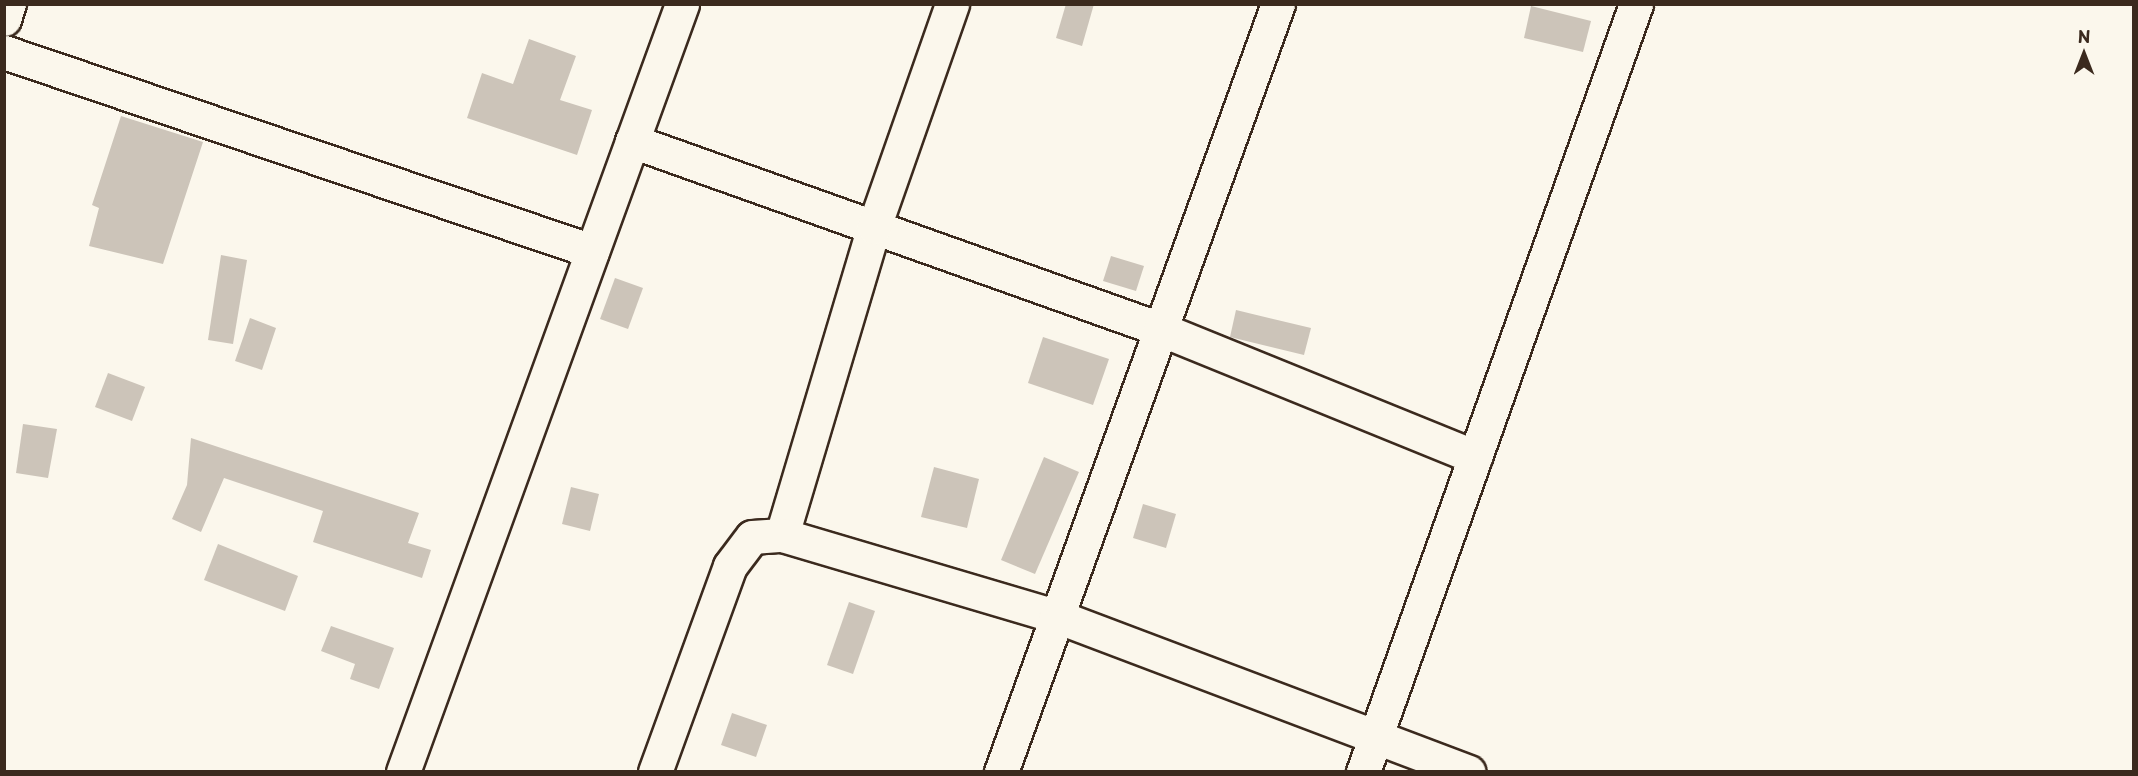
<!DOCTYPE html>
<style>
body{margin:0}
#map{position:relative;width:2138px;height:776px;overflow:hidden;background:#fbf7ec;font-family:"Playpen Sans",sans-serif}
div>[style]{position:absolute}
.building>*{inset:0;background:#ccc4b9}
.roads{filter:drop-shadow(2px 0 #3b2a1e) drop-shadow(-2px 0 #3b2a1e) drop-shadow(0 2px #3b2a1e) drop-shadow(0 -2px #3b2a1e)}
.street>*{height:33px;margin:-16.5px;padding:0 16.5px;transform-origin:16.5px;border-radius:16.5px;background:#fbf7ec}
span{translate:-50% -50%;white-space:nowrap;text-align:center;line-height:1.15;-webkit-text-stroke:5px #fbf7ec;paint-order:stroke}
.frame{position:absolute;inset:0;border:6px solid #3b2a1e;pointer-events:none}
.north{position:absolute;left:2054px;top:24px;width:60px;height:60px;-webkit-text-stroke:4px #fbf7ec;paint-order:stroke;rotate:0deg;font-size:16px;font-weight:700;line-height:24px;text-align:center;color:#3b2a1e}
.north::after{content:'';display:block;margin:auto;width:21px;height:27px;background:#3b2a1e;clip-path:polygon(50% 0,100% 100%,50% 72%,0 100%)}
</style>
<div id="map">
<div class="building">
<div style="clip-path:polygon(1066px 4px,1094px 4px,1082px 46px,1056px 38px)"></div>
<div style="clip-path:polygon(1531px 6px,1591px 21px,1583px 52px,1524px 38px)"></div>
<div style="clip-path:polygon(529px 39px,576px 56px,560px 100px,592px 110px,577px 155px,467px 118px,482px 73px,513px 84px)"></div>
<div style="clip-path:polygon(121px 116px,203px 142px,163px 264px,89px 246px,99px 208px,92px 205px)"></div>
<div style="clip-path:polygon(221px 255px,247px 260px,233px 344px,208px 340px)"></div>
<div style="clip-path:polygon(1111px 256px,1144px 266px,1136px 291px,1103px 281px)"></div>
<div style="clip-path:polygon(615px 278px,643px 288px,628px 329px,600px 319px)"></div>
<div style="clip-path:polygon(1236px 310px,1311px 328px,1304px 355px,1230px 337px)"></div>
<div style="clip-path:polygon(250px 318px,276px 328px,262px 370px,235px 361px)"></div>
<div style="clip-path:polygon(1043px 337px,1109px 359px,1093px 405px,1028px 383px)"></div>
<div style="clip-path:polygon(108px 373px,145px 387px,132px 421px,95px 407px)"></div>
<div style="clip-path:polygon(23px 424px,57px 429px,48px 478px,16px 473px)"></div>
<div style="clip-path:polygon(191px 438px,419px 513px,408px 543px,431px 550px,422px 578px,313px 542px,323px 511px,224px 478px,201px 532px,172px 519px,187px 485px)"></div>
<div style="clip-path:polygon(1044px 457px,1079px 472px,1035px 574px,1001px 560px)"></div>
<div style="clip-path:polygon(934px 467px,979px 479px,967px 528px,921px 517px)"></div>
<div style="clip-path:polygon(571px 487px,599px 494px,590px 531px,562px 524px)"></div>
<div style="clip-path:polygon(1143px 504px,1176px 514px,1166px 548px,1133px 538px)"></div>
<div style="clip-path:polygon(218px 544px,298px 576px,285px 611px,204px 580px)"></div>
<div style="clip-path:polygon(849px 602px,875px 611px,853px 674px,827px 665px)"></div>
<div style="clip-path:polygon(331px 626px,394px 648px,379px 689px,350px 679px,355px 664px,321px 651px)"></div>
<div style="clip-path:polygon(732px 713px,767px 725px,756px 757px,721px 745px)"></div>
</div>
<div class="roads">
<div class="street">
<div style="left:4px;top:19px;width:16px;rotate:-72deg"></div>
<div style="left:4px;top:52px;width:621px;rotate:18.7deg"></div>
<div style="left:632px;top:141px;width:560px;rotate:19.6deg"></div>
<div style="left:1160px;top:329px;width:340px;rotate:22.1deg"></div>
<div style="left:782px;top:535px;width:321px;rotate:-73.4deg"></div>
<div style="left:874px;top:227px;width:236px;rotate:-70.7deg"></div>
<div style="left:403px;top:772px;width:817px;rotate:-70.03deg"></div>
<div style="left:655px;top:772px;width:219px;rotate:-70deg"></div>
<div style="left:730px;top:566px;width:36px;rotate:-53deg"></div>
<div style="left:752px;top:537px;width:30px;rotate:-4deg"></div>
<div style="left:782px;top:535px;width:286px;rotate:16.5deg"></div>
<div style="left:1056px;top:616px;width:441px;rotate:20.7deg"></div>
<div style="left:1001px;top:772px;width:816px;rotate:-70.17deg"></div>
<div style="left:1363px;top:772px;width:815px;rotate:-70.43deg"></div>
</div>
</div>
<div class="frame"></div>
<div class="north">N</div>
</div>
